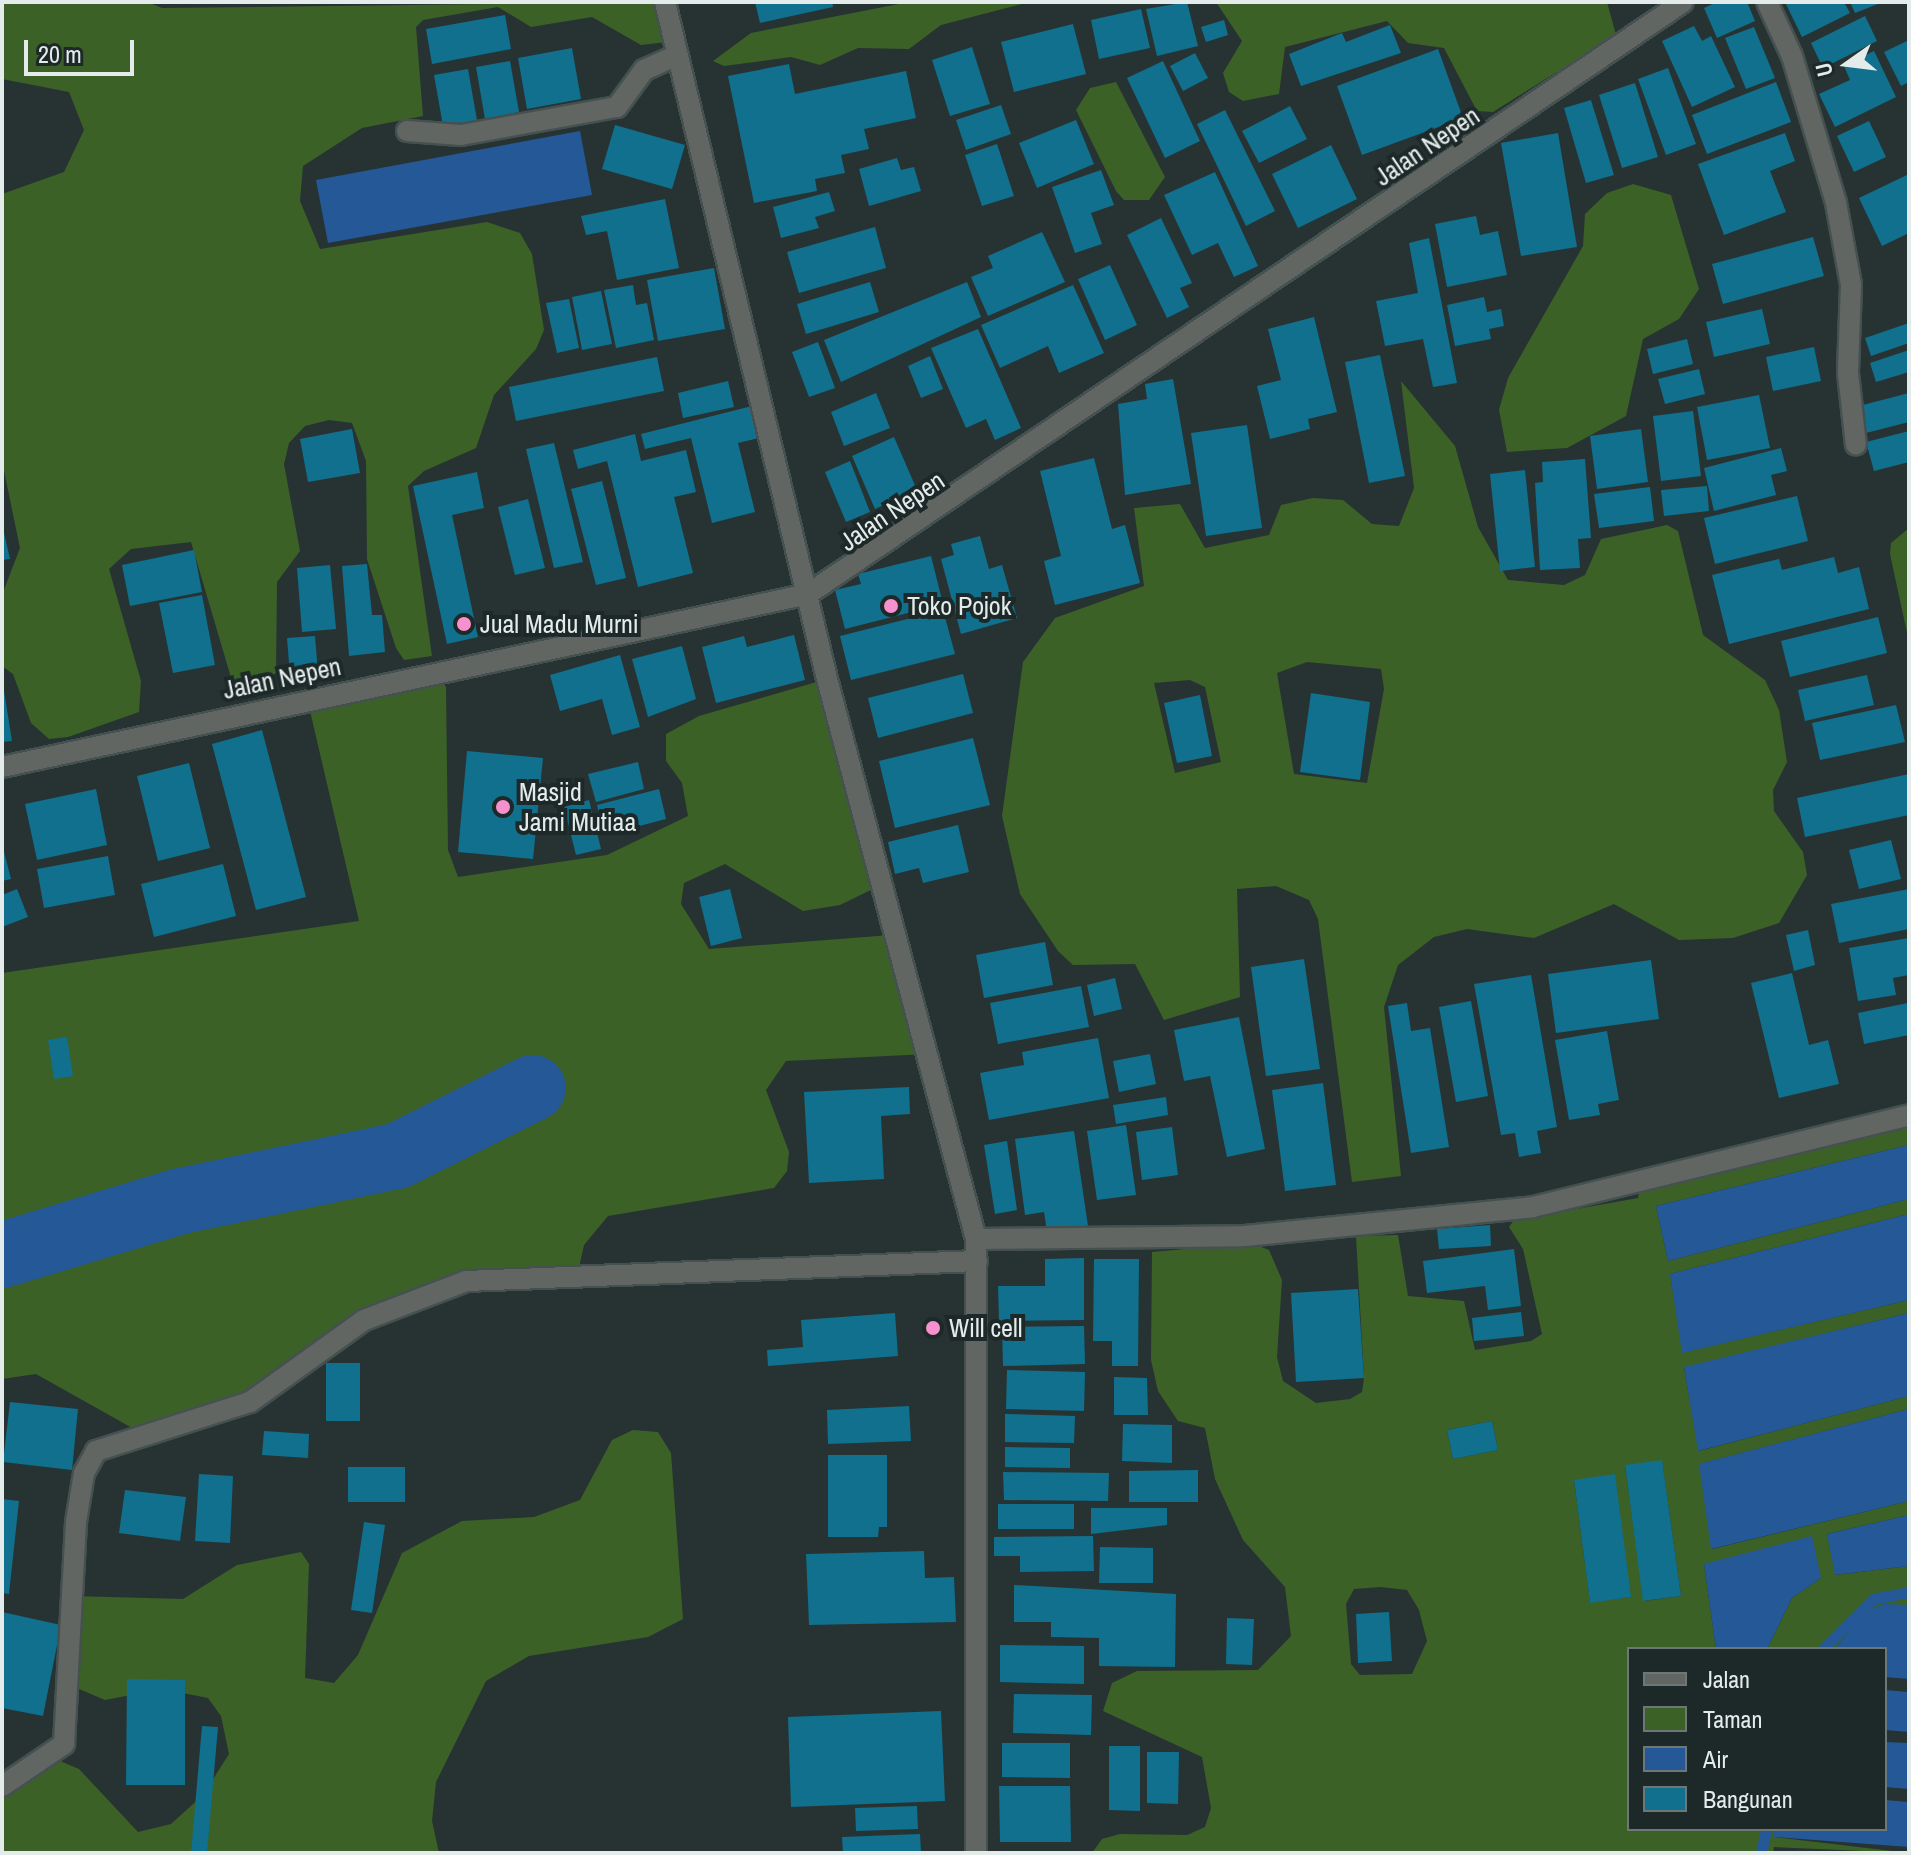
<!DOCTYPE html>
<style>
body{margin:0}
#map{position:relative;width:1911px;height:1855px;overflow:hidden;background:#273332;font-family:"Archivo Narrow",sans-serif}
div>[style]{position:absolute}
.green>*{inset:0;background:#3b6127}
.water>*{inset:0;background:#245896}
.stream>*{height:11px;margin:-5.5px;padding:0 5.5px;transform-origin:5.5px;border-radius:5.5px;background:#245896}
.river>*{height:66px;margin:-33px;padding:0 33px;transform-origin:33px;border-radius:33px;background:#245896}
.building>*{inset:0;background:#10708d}
.roads{filter:drop-shadow(2px 0 #455150) drop-shadow(-2px 0 #455150) drop-shadow(0 2px #455150) drop-shadow(0 -2px #455150)}
.minor>*{height:20px;margin:-10px;padding:0 10px;transform-origin:10px;border-radius:10px;background:#616663}
.dots>*{width:22px;height:22px;translate:-50% -50%;box-sizing:border-box;border:4px solid #1d2928;border-radius:50%}
span{translate:-50% -50%;white-space:nowrap;text-align:center;line-height:1.15;-webkit-text-stroke:8px #1d2928;paint-order:stroke}
.street-label{font-size:26px;color:#e4eceb}
.poi-label{font-size:26px;color:#e4eceb}
.left{translate:0 -50%;text-align:left}
.frame{position:absolute;inset:0;border:4px solid #e4eceb;pointer-events:none}
.legend{position:absolute;left:1627px;top:1647px;width:260px;height:184px;box-sizing:border-box;background:#1d2928;border:2px solid #6d7776;margin:0;padding:10px 14px;list-style:none;font-size:24px;color:#e4eceb}
.legend li{display:flex;align-items:center;gap:16px;height:40px}
.legend b{width:40px;border:2px solid #6d7776}
.north{position:absolute;left:1807px;top:24px;width:80px;height:80px;-webkit-text-stroke:6px #1d2928;paint-order:stroke;rotate:256deg;font-size:22px;font-weight:700;line-height:32px;text-align:center;color:#e4eceb}
.north::after{content:'';display:block;margin:auto;width:28px;height:36px;background:#e4eceb;clip-path:polygon(50% 0,100% 100%,50% 72%,0 100%)}
.scale{position:absolute;left:24px;top:40px;width:110px;height:36px;box-sizing:border-box;border:4px solid #e4eceb;border-top:0;padding-left:10px;font-size:24px;line-height:28px;white-space:nowrap;color:#e4eceb;-webkit-text-stroke:6px #1d2928;paint-order:stroke}
</style>
<div id="map">
<div class="green">
<div style="clip-path:polygon(2px 2px,147px 2px,162px 8px,665px 2px,675px 41px,641px 45px,592px 17px,531px 27px,498px 7px,423px 20px,416px 27px,423px 116px,362px 128px,303px 166px,300px 201px,320px 249px,487px 222px,520px 233px,532px 254px,544px 330px,536px 349px,494px 395px,476px 448px,424px 471px,408px 486px,432px 656px,404px 660px,396px 648px,367px 559px,366px 461px,352px 423px,329px 420px,305px 426px,289px 443px,284px 464px,300px 551px,277px 582px,276px 673px,251px 687px,232px 681px,191px 542px,131px 549px,109px 569px,141px 681px,139px 712px,68px 737px,49px 739px,31px 723px,13px 674px,2px 666px,2px 595px,20px 548px,2px 461px,2px 194px,64px 172px,84px 130px,69px 92px,2px 79px)"></div>
<div style="clip-path:polygon(909px 2px,1029px 2px,941px 25px,909px 49px,858px 48px,820px 65px,791px 57px,724px 66px,713px 61px,751px 33px)"></div>
<div style="clip-path:polygon(1216px 2px,1607px 2px,1616px 35px,1493px 112px,1477px 111px,1444px 48px,1408px 43px,1387px 21px,1285px 47px,1279px 94px,1243px 101px,1229px 92px,1223px 73px,1242px 41px)"></div>
<div style="clip-path:polygon(1116px 82px,1165px 177px,1149px 200px,1124px 200px,1116px 191px,1076px 110px,1090px 88px)"></div>
<div style="clip-path:polygon(1633px 184px,1671px 195px,1699px 289px,1679px 319px,1643px 339px,1626px 416px,1567px 448px,1507px 452px,1499px 410px,1508px 378px,1583px 246px,1585px 214px,1607px 193px)"></div>
<div style="clip-path:polygon(evenodd,1401px 381px,1455px 446px,1478px 527px,1508px 580px,1564px 585px,1585px 575px,1601px 539px,1667px 525px,1678px 531px,1703px 635px,1765px 680px,1779px 710px,1787px 762px,1773px 790px,1774px 811px,1803px 852px,1807px 875px,1779px 923px,1733px 938px,1679px 940px,1614px 904px,1534px 938px,1467px 929px,1434px 937px,1398px 965px,1384px 1007px,1401px 1176px,1352px 1182px,1318px 919px,1309px 900px,1276px 886px,1237px 889px,1240px 997px,1164px 1020px,1135px 964px,1073px 965px,1058px 951px,1020px 894px,1002px 816px,1023px 662px,1055px 618px,1144px 586px,1134px 508px,1180px 504px,1205px 548px,1269px 535px,1281px 505px,1313px 498px,1343px 500px,1372px 524px,1399px 526px,1414px 488px,1401px 381px,1307px 662px,1381px 669px,1384px 689px,1367px 783px,1294px 774px,1277px 673px,1307px 662px,1401px 381px,1190px 680px,1205px 687px,1221px 762px,1175px 773px,1154px 683px,1190px 680px)"></div>
<div style="clip-path:polygon(1909px 528px,1909px 642px,1890px 554px,1891px 543px)"></div>
<div style="clip-path:polygon(437px 674px,446px 687px,448px 850px,458px 877px,607px 855px,688px 816px,682px 783px,666px 761px,666px 734px,699px 716px,827px 679px,881px 885px,840px 905px,803px 911px,725px 864px,684px 883px,681px 904px,709px 949px,891px 935px,928px 1054px,786px 1061px,766px 1090px,789px 1152px,787px 1171px,774px 1188px,608px 1216px,584px 1245px,578px 1272px,415px 1297px,271px 1391px,134px 1429px,36px 1374px,2px 1379px,2px 973px,359px 921px,307px 698px)"></div>
<div style="clip-path:polygon(evenodd,1909px 1115px,1909px 1145px,1656px 1206px,1668px 1261px,1909px 1199px,1909px 1214px,1670px 1274px,1683px 1352px,1909px 1300px,1909px 1313px,1684px 1368px,1699px 1451px,1909px 1396px,1909px 1409px,1700px 1464px,1712px 1549px,1909px 1501px,1909px 1515px,1827px 1534px,1836px 1575px,1909px 1566px,1909px 1605px,1866px 1611px,1835px 1649px,1767px 1649px,1792px 1598px,1821px 1578px,1704px 1564px,1716px 1649px,1629px 1649px,1629px 1829px,1775px 1829px,1774px 1837px,1909px 1853px,1774px 1847px,1773px 1853px,1092px 1853px,1102px 1839px,1120px 1834px,1187px 1835px,1205px 1827px,1211px 1808px,1202px 1757px,1103px 1711px,1112px 1683px,1137px 1671px,1258px 1670px,1291px 1636px,1285px 1587px,1243px 1540px,1215px 1479px,1205px 1428px,1178px 1421px,1158px 1391px,1151px 1360px,1152px 1252px,1251px 1243px,1269px 1250px,1282px 1280px,1277px 1357px,1283px 1381px,1316px 1403px,1350px 1399px,1362px 1392px,1364px 1378px,1356px 1236px,1398px 1235px,1408px 1296px,1464px 1301px,1475px 1350px,1531px 1341px,1542px 1334px,1523px 1249px,1509px 1227px,1514px 1220px,1638px 1198px,1640px 1186px,1909px 1115px,1492px 1421px,1498px 1450px,1453px 1459px,1447px 1430px,1492px 1421px,1909px 1115px,1662px 1461px,1681px 1596px,1644px 1601px,1625px 1466px,1662px 1461px,1909px 1115px,1574px 1480px,1631px 1597px,1630px 1597px,1590px 1602px,1574px 1480px,1909px 1115px,1381px 1587px,1407px 1590px,1419px 1610px,1427px 1641px,1412px 1674px,1360px 1675px,1351px 1664px,1346px 1604px,1354px 1589px,1381px 1587px)"></div>
<div style="clip-path:polygon(633px 1430px,658px 1432px,671px 1453px,683px 1619px,648px 1637px,529px 1656px,486px 1681px,436px 1782px,432px 1821px,439px 1853px,2px 1853px,2px 1786px,53px 1758px,79px 1769px,138px 1832px,171px 1824px,203px 1795px,229px 1754px,221px 1716px,208px 1698px,162px 1689px,105px 1700px,79px 1689px,67px 1673px,72px 1596px,183px 1599px,237px 1565px,301px 1552px,309px 1564px,305px 1678px,334px 1683px,358px 1655px,402px 1553px,462px 1521px,534px 1517px,580px 1500px,612px 1440px)"></div>
</div>
<div class="water">
<div style="clip-path:polygon(580px 131px,592px 195px,328px 243px,316px 180px)"></div>
<div style="clip-path:polygon(1909px 1145px,1909px 1199px,1668px 1261px,1656px 1206px)"></div>
<div style="clip-path:polygon(1909px 1214px,1909px 1300px,1682px 1353px,1670px 1274px)"></div>
<div style="clip-path:polygon(1909px 1313px,1909px 1396px,1698px 1451px,1684px 1367px)"></div>
<div style="clip-path:polygon(1909px 1409px,1909px 1501px,1711px 1549px,1699px 1464px)"></div>
<div style="clip-path:polygon(1909px 1515px,1909px 1566px,1835px 1575px,1827px 1534px)"></div>
<div style="clip-path:polygon(1812px 1536px,1821px 1578px,1792px 1598px,1767px 1649px,1716px 1649px,1704px 1564px)"></div>
<div style="clip-path:polygon(1884px 1604px,1909px 1605px,1909px 1679px,1885px 1677px,1885px 1649px,1835px 1649px,1865px 1611px)"></div>
<div style="clip-path:polygon(1885px 1690px,1909px 1692px,1909px 1732px,1885px 1730px)"></div>
<div style="clip-path:polygon(1885px 1742px,1909px 1743px,1909px 1789px,1885px 1787px)"></div>
<div style="clip-path:polygon(1885px 1800px,1909px 1802px,1909px 1847px,1773px 1837px,1775px 1829px,1885px 1829px)"></div>
</div>
<div class="stream">
<div style="left:1823px;top:1649px;width:71px;rotate:-45deg"></div>
<div style="left:1873px;top:1599px;width:37px;rotate:-11deg"></div>
<div style="left:1761px;top:1853px;width:25px;rotate:-78deg"></div>
</div>
<div class="river">
<div style="left:2px;top:1255px;width:187px;rotate:-16.8deg"></div>
<div style="left:181px;top:1201px;width:221px;rotate:-11.8deg"></div>
<div style="left:397px;top:1156px;width:152px;rotate:-26.6deg"></div>
</div>
<div class="building">
<div style="clip-path:polygon(755px 2px,832px 2px,833px 7px,760px 23px)"></div>
<div style="clip-path:polygon(1187px 2px,1198px 46px,1157px 56px,1146px 9px)"></div>
<div style="clip-path:polygon(1717px 2px,1747px 2px,1755px 21px,1717px 38px,1704px 8px)"></div>
<div style="clip-path:polygon(1785px 2px,1844px 2px,1850px 13px,1802px 37px)"></div>
<div style="clip-path:polygon(1850px 2px,1883px 2px,1855px 13px)"></div>
<div style="clip-path:polygon(1141px 9px,1150px 48px,1099px 59px,1091px 20px)"></div>
<div style="clip-path:polygon(505px 15px,511px 49px,432px 64px,426px 29px)"></div>
<div style="clip-path:polygon(1865px 16px,1877px 41px,1823px 68px,1811px 43px)"></div>
<div style="clip-path:polygon(1224px 20px,1228px 35px,1206px 42px,1201px 27px)"></div>
<div style="clip-path:polygon(1073px 24px,1086px 74px,1014px 92px,1001px 42px)"></div>
<div style="clip-path:polygon(1390px 25px,1401px 53px,1301px 86px,1289px 54px,1342px 33px,1346px 42px)"></div>
<div style="clip-path:polygon(1694px 26px,1702px 41px,1711px 36px,1735px 87px,1692px 107px,1662px 41px)"></div>
<div style="clip-path:polygon(1754px 27px,1775px 78px,1746px 89px,1725px 38px)"></div>
<div style="clip-path:polygon(1909px 40px,1909px 82px,1901px 86px,1884px 52px)"></div>
<div style="clip-path:polygon(972px 47px,990px 104px,950px 116px,932px 60px)"></div>
<div style="clip-path:polygon(572px 48px,581px 99px,527px 109px,518px 58px)"></div>
<div style="clip-path:polygon(1438px 49px,1463px 118px,1362px 155px,1337px 86px)"></div>
<div style="clip-path:polygon(1874px 51px,1896px 97px,1835px 127px,1819px 94px,1850px 80px,1844px 66px)"></div>
<div style="clip-path:polygon(1195px 53px,1208px 78px,1183px 91px,1170px 66px)"></div>
<div style="clip-path:polygon(510px 61px,519px 112px,485px 119px,476px 67px)"></div>
<div style="clip-path:polygon(1163px 61px,1200px 141px,1165px 158px,1127px 78px)"></div>
<div style="clip-path:polygon(789px 64px,795px 94px,906px 71px,916px 118px,864px 129px,869px 149px,841px 155px,845px 173px,815px 179px,817px 191px,754px 203px,728px 76px)"></div>
<div style="clip-path:polygon(1668px 68px,1696px 144px,1666px 155px,1638px 79px)"></div>
<div style="clip-path:polygon(468px 69px,477px 120px,443px 126px,434px 75px)"></div>
<div style="clip-path:polygon(1776px 82px,1791px 122px,1707px 154px,1692px 115px)"></div>
<div style="clip-path:polygon(1635px 83px,1658px 157px,1622px 168px,1599px 95px)"></div>
<div style="clip-path:polygon(1591px 100px,1614px 175px,1586px 183px,1564px 108px)"></div>
<div style="clip-path:polygon(1001px 105px,1011px 134px,966px 150px,956px 120px)"></div>
<div style="clip-path:polygon(1290px 106px,1307px 139px,1259px 163px,1242px 131px)"></div>
<div style="clip-path:polygon(1225px 110px,1275px 211px,1246px 226px,1197px 124px)"></div>
<div style="clip-path:polygon(1076px 120px,1094px 164px,1037px 188px,1019px 143px)"></div>
<div style="clip-path:polygon(1869px 121px,1886px 157px,1854px 172px,1837px 136px)"></div>
<div style="clip-path:polygon(615px 125px,685px 145px,672px 189px,602px 169px)"></div>
<div style="clip-path:polygon(1558px 133px,1577px 247px,1521px 256px,1501px 143px)"></div>
<div style="clip-path:polygon(1785px 133px,1795px 161px,1770px 171px,1786px 212px,1724px 235px,1698px 164px)"></div>
<div style="clip-path:polygon(997px 144px,1014px 196px,982px 206px,965px 155px)"></div>
<div style="clip-path:polygon(1331px 145px,1357px 199px,1298px 228px,1272px 174px)"></div>
<div style="clip-path:polygon(897px 158px,901px 170px,914px 167px,921px 191px,869px 206px,859px 169px)"></div>
<div style="clip-path:polygon(1101px 170px,1114px 205px,1091px 213px,1102px 244px,1075px 253px,1052px 187px)"></div>
<div style="clip-path:polygon(1215px 172px,1258px 266px,1234px 277px,1218px 243px,1192px 255px,1164px 195px)"></div>
<div style="clip-path:polygon(1909px 174px,1909px 233px,1882px 246px,1859px 198px)"></div>
<div style="clip-path:polygon(829px 192px,835px 211px,815px 217px,819px 228px,781px 238px,773px 207px)"></div>
<div style="clip-path:polygon(665px 199px,679px 268px,617px 280px,607px 231px,586px 235px,581px 216px)"></div>
<div style="clip-path:polygon(1476px 216px,1480px 235px,1498px 231px,1507px 275px,1447px 287px,1435px 224px)"></div>
<div style="clip-path:polygon(1161px 218px,1192px 283px,1180px 288px,1189px 307px,1167px 318px,1127px 235px)"></div>
<div style="clip-path:polygon(875px 227px,886px 268px,799px 293px,787px 252px)"></div>
<div style="clip-path:polygon(1042px 232px,1065px 282px,988px 316px,971px 277px,993px 268px,988px 256px)"></div>
<div style="clip-path:polygon(1813px 237px,1824px 276px,1723px 304px,1712px 264px)"></div>
<div style="clip-path:polygon(1429px 238px,1457px 383px,1433px 387px,1423px 339px,1385px 346px,1376px 301px,1418px 293px,1409px 243px)"></div>
<div style="clip-path:polygon(1110px 265px,1137px 325px,1105px 340px,1078px 279px)"></div>
<div style="clip-path:polygon(714px 268px,725px 329px,658px 341px,647px 280px)"></div>
<div style="clip-path:polygon(870px 282px,879px 312px,806px 334px,797px 304px)"></div>
<div style="clip-path:polygon(967px 282px,981px 317px,841px 382px,824px 340px)"></div>
<div style="clip-path:polygon(633px 285px,636px 305px,647px 303px,654px 340px,616px 348px,604px 290px)"></div>
<div style="clip-path:polygon(1073px 285px,1104px 353px,1059px 373px,1048px 346px,1000px 368px,981px 325px)"></div>
<div style="clip-path:polygon(601px 291px,612px 344px,582px 350px,572px 297px)"></div>
<div style="clip-path:polygon(1484px 297px,1487px 312px,1501px 309px,1504px 326px,1489px 329px,1491px 339px,1455px 346px,1447px 305px)"></div>
<div style="clip-path:polygon(569px 299px,579px 348px,557px 353px,546px 303px)"></div>
<div style="clip-path:polygon(1762px 309px,1770px 344px,1714px 357px,1706px 322px)"></div>
<div style="clip-path:polygon(1314px 317px,1337px 412px,1308px 419px,1310px 429px,1270px 439px,1257px 386px,1281px 380px,1268px 329px)"></div>
<div style="clip-path:polygon(1909px 323px,1909px 343px,1871px 356px,1865px 338px)"></div>
<div style="clip-path:polygon(978px 329px,1021px 428px,995px 440px,986px 419px,966px 428px,931px 348px)"></div>
<div style="clip-path:polygon(1687px 339px,1693px 364px,1653px 374px,1647px 349px)"></div>
<div style="clip-path:polygon(818px 342px,835px 388px,809px 397px,792px 352px)"></div>
<div style="clip-path:polygon(1814px 347px,1821px 381px,1773px 391px,1766px 357px)"></div>
<div style="clip-path:polygon(1909px 350px,1909px 372px,1876px 382px,1870px 363px)"></div>
<div style="clip-path:polygon(1380px 355px,1405px 476px,1369px 483px,1345px 362px)"></div>
<div style="clip-path:polygon(930px 356px,943px 389px,921px 398px,908px 366px)"></div>
<div style="clip-path:polygon(657px 357px,664px 391px,516px 421px,509px 387px)"></div>
<div style="clip-path:polygon(1699px 369px,1705px 394px,1665px 404px,1658px 379px)"></div>
<div style="clip-path:polygon(1173px 379px,1191px 484px,1125px 495px,1118px 404px,1147px 399px,1145px 384px)"></div>
<div style="clip-path:polygon(728px 381px,734px 407px,683px 418px,678px 393px)"></div>
<div style="clip-path:polygon(876px 393px,890px 428px,844px 446px,831px 412px)"></div>
<div style="clip-path:polygon(1909px 393px,1909px 422px,1866px 433px,1859px 406px)"></div>
<div style="clip-path:polygon(1759px 395px,1770px 448px,1707px 460px,1697px 407px)"></div>
<div style="clip-path:polygon(756px 405px,763px 437px,738px 443px,755px 512px,712px 523px,691px 438px,645px 449px,641px 434px)"></div>
<div style="clip-path:polygon(1693px 411px,1701px 476px,1661px 481px,1653px 416px)"></div>
<div style="clip-path:polygon(1247px 425px,1262px 528px,1206px 536px,1191px 433px)"></div>
<div style="clip-path:polygon(352px 429px,360px 473px,308px 482px,300px 439px)"></div>
<div style="clip-path:polygon(1641px 429px,1648px 482px,1597px 489px,1590px 436px)"></div>
<div style="clip-path:polygon(1909px 431px,1909px 462px,1874px 471px,1866px 442px)"></div>
<div style="clip-path:polygon(635px 434px,641px 461px,686px 450px,696px 492px,674px 497px,693px 573px,638px 587px,607px 461px,578px 469px,573px 450px)"></div>
<div style="clip-path:polygon(894px 437px,917px 490px,875px 509px,852px 456px)"></div>
<div style="clip-path:polygon(554px 443px,583px 562px,554px 568px,526px 449px)"></div>
<div style="clip-path:polygon(1781px 448px,1787px 471px,1771px 475px,1776px 495px,1714px 511px,1704px 468px)"></div>
<div style="clip-path:polygon(1094px 458px,1112px 529px,1125px 525px,1140px 583px,1055px 605px,1044px 561px,1061px 556px,1040px 471px)"></div>
<div style="clip-path:polygon(1585px 459px,1591px 538px,1578px 539px,1580px 568px,1540px 570px,1535px 483px,1543px 482px,1542px 462px)"></div>
<div style="clip-path:polygon(850px 461px,870px 512px,846px 522px,825px 472px)"></div>
<div style="clip-path:polygon(1525px 470px,1535px 567px,1500px 571px,1490px 474px)"></div>
<div style="clip-path:polygon(477px 472px,484px 508px,452px 515px,478px 637px,447px 644px,413px 486px)"></div>
<div style="clip-path:polygon(602px 481px,626px 578px,596px 585px,571px 489px)"></div>
<div style="clip-path:polygon(1707px 486px,1709px 511px,1664px 516px,1661px 490px)"></div>
<div style="clip-path:polygon(1650px 487px,1654px 521px,1599px 528px,1594px 494px)"></div>
<div style="clip-path:polygon(1797px 496px,1808px 541px,1715px 564px,1704px 518px)"></div>
<div style="clip-path:polygon(528px 499px,545px 568px,515px 575px,498px 507px)"></div>
<div style="clip-path:polygon(2px 524px,10px 559px,2px 560px)"></div>
<div style="clip-path:polygon(980px 536px,989px 569px,1002px 565px,1017px 618px,961px 634px,941px 559px,954px 555px,951px 544px)"></div>
<div style="clip-path:polygon(194px 550px,202px 592px,130px 606px,122px 565px)"></div>
<div style="clip-path:polygon(931px 556px,943px 604px,845px 629px,835px 590px,861px 584px,858px 574px)"></div>
<div style="clip-path:polygon(1834px 557px,1838px 573px,1859px 567px,1869px 609px,1729px 644px,1712px 575px,1779px 559px,1782px 570px)"></div>
<div style="clip-path:polygon(367px 564px,372px 615px,382px 615px,385px 652px,349px 656px,342px 566px)"></div>
<div style="clip-path:polygon(330px 565px,336px 629px,302px 632px,297px 568px)"></div>
<div style="clip-path:polygon(202px 595px,215px 665px,173px 673px,159px 603px)"></div>
<div style="clip-path:polygon(943px 610px,955px 654px,851px 680px,840px 636px)"></div>
<div style="clip-path:polygon(1878px 617px,1887px 653px,1790px 677px,1781px 641px)"></div>
<div style="clip-path:polygon(794px 635px,805px 680px,716px 703px,702px 647px,744px 636px,747px 647px)"></div>
<div style="clip-path:polygon(315px 636px,318px 673px,290px 675px,287px 638px)"></div>
<div style="clip-path:polygon(682px 646px,696px 699px,648px 717px,632px 659px)"></div>
<div style="clip-path:polygon(620px 655px,640px 727px,612px 735px,602px 699px,560px 711px,550px 675px)"></div>
<div style="clip-path:polygon(963px 674px,973px 713px,878px 738px,868px 698px)"></div>
<div style="clip-path:polygon(1867px 675px,1874px 705px,1805px 721px,1798px 690px)"></div>
<div style="clip-path:polygon(2px 678px,12px 741px,2px 742px)"></div>
<div style="clip-path:polygon(1311px 693px,1370px 702px,1360px 780px,1300px 772px)"></div>
<div style="clip-path:polygon(1200px 695px,1212px 756px,1177px 763px,1164px 703px)"></div>
<div style="clip-path:polygon(1896px 705px,1905px 742px,1820px 760px,1812px 723px)"></div>
<div style="clip-path:polygon(262px 730px,306px 897px,256px 910px,212px 744px)"></div>
<div style="clip-path:polygon(973px 738px,990px 805px,895px 828px,879px 761px)"></div>
<div style="clip-path:polygon(467px 751px,543px 758px,533px 859px,458px 852px)"></div>
<div style="clip-path:polygon(638px 762px,644px 789px,596px 802px,588px 774px)"></div>
<div style="clip-path:polygon(189px 763px,210px 848px,158px 861px,137px 776px)"></div>
<div style="clip-path:polygon(1909px 774px,1909px 815px,1805px 837px,1797px 798px)"></div>
<div style="clip-path:polygon(96px 789px,107px 845px,37px 860px,25px 804px)"></div>
<div style="clip-path:polygon(659px 789px,666px 819px,605px 835px,597px 805px)"></div>
<div style="clip-path:polygon(589px 800px,601px 849px,576px 855px,564px 807px)"></div>
<div style="clip-path:polygon(958px 825px,969px 872px,923px 883px,919px 868px,895px 874px,888px 842px)"></div>
<div style="clip-path:polygon(1891px 840px,1901px 879px,1859px 889px,1849px 850px)"></div>
<div style="clip-path:polygon(2px 844px,11px 879px,2px 881px)"></div>
<div style="clip-path:polygon(108px 856px,115px 895px,44px 908px,37px 869px)"></div>
<div style="clip-path:polygon(223px 864px,236px 916px,154px 937px,141px 884px)"></div>
<div style="clip-path:polygon(17px 889px,28px 917px,2px 927px,2px 895px)"></div>
<div style="clip-path:polygon(730px 889px,742px 938px,711px 946px,699px 897px)"></div>
<div style="clip-path:polygon(1909px 889px,1909px 929px,1839px 943px,1831px 904px)"></div>
<div style="clip-path:polygon(1808px 930px,1815px 965px,1794px 971px,1786px 935px)"></div>
<div style="clip-path:polygon(1909px 938px,1909px 975px,1893px 978px,1896px 995px,1858px 1001px,1849px 948px)"></div>
<div style="clip-path:polygon(1045px 942px,1053px 985px,984px 998px,976px 955px)"></div>
<div style="clip-path:polygon(1304px 959px,1320px 1069px,1266px 1076px,1251px 967px)"></div>
<div style="clip-path:polygon(1651px 960px,1659px 1019px,1556px 1033px,1548px 974px)"></div>
<div style="clip-path:polygon(1792px 973px,1809px 1045px,1828px 1040px,1839px 1084px,1779px 1098px,1751px 983px)"></div>
<div style="clip-path:polygon(1531px 975px,1557px 1127px,1537px 1131px,1541px 1153px,1519px 1157px,1515px 1133px,1501px 1135px,1474px 984px)"></div>
<div style="clip-path:polygon(1115px 978px,1122px 1009px,1094px 1016px,1087px 985px)"></div>
<div style="clip-path:polygon(1081px 986px,1089px 1027px,998px 1044px,990px 1003px)"></div>
<div style="clip-path:polygon(1471px 1001px,1488px 1096px,1456px 1102px,1439px 1007px)"></div>
<div style="clip-path:polygon(1407px 1003px,1411px 1031px,1430px 1028px,1449px 1147px,1411px 1153px,1388px 1006px)"></div>
<div style="clip-path:polygon(1908px 1003px,1909px 1035px,1864px 1044px,1858px 1013px)"></div>
<div style="clip-path:polygon(1239px 1017px,1265px 1149px,1227px 1157px,1210px 1076px,1184px 1081px,1174px 1030px)"></div>
<div style="clip-path:polygon(1607px 1031px,1619px 1100px,1598px 1104px,1600px 1115px,1569px 1120px,1555px 1040px)"></div>
<div style="clip-path:polygon(67px 1037px,73px 1076px,54px 1079px,48px 1040px)"></div>
<div style="clip-path:polygon(1098px 1038px,1109px 1098px,989px 1120px,980px 1073px,1024px 1065px,1022px 1052px)"></div>
<div style="clip-path:polygon(1150px 1054px,1156px 1084px,1119px 1092px,1113px 1061px)"></div>
<div style="clip-path:polygon(1323px 1083px,1336px 1185px,1285px 1191px,1272px 1090px)"></div>
<div style="clip-path:polygon(909px 1087px,910px 1114px,881px 1116px,884px 1179px,809px 1183px,804px 1092px)"></div>
<div style="clip-path:polygon(1166px 1097px,1168px 1115px,1116px 1124px,1113px 1105px)"></div>
<div style="clip-path:polygon(1126px 1125px,1136px 1195px,1097px 1200px,1087px 1131px)"></div>
<div style="clip-path:polygon(1172px 1127px,1178px 1175px,1142px 1180px,1136px 1132px)"></div>
<div style="clip-path:polygon(1074px 1131px,1088px 1226px,1047px 1232px,1044px 1212px,1025px 1215px,1015px 1139px)"></div>
<div style="clip-path:polygon(1007px 1141px,1017px 1210px,995px 1214px,984px 1145px)"></div>
<div style="clip-path:polygon(1490px 1225px,1491px 1246px,1439px 1249px,1437px 1229px)"></div>
<div style="clip-path:polygon(1514px 1249px,1521px 1306px,1488px 1310px,1485px 1286px,1427px 1293px,1423px 1261px)"></div>
<div style="clip-path:polygon(1084px 1258px,1084px 1320px,999px 1321px,998px 1286px,1045px 1286px,1045px 1259px)"></div>
<div style="clip-path:polygon(1094px 1259px,1139px 1259px,1138px 1366px,1112px 1366px,1112px 1341px,1093px 1341px)"></div>
<div style="clip-path:polygon(1358px 1289px,1364px 1378px,1296px 1382px,1291px 1293px)"></div>
<div style="clip-path:polygon(1521px 1312px,1524px 1336px,1474px 1341px,1472px 1318px)"></div>
<div style="clip-path:polygon(895px 1313px,898px 1356px,768px 1366px,767px 1350px,803px 1347px,801px 1320px)"></div>
<div style="clip-path:polygon(1084px 1326px,1085px 1364px,1003px 1366px,1002px 1327px)"></div>
<div style="clip-path:polygon(326px 1363px,360px 1363px,360px 1421px,326px 1421px)"></div>
<div style="clip-path:polygon(1007px 1370px,1085px 1372px,1084px 1411px,1006px 1409px)"></div>
<div style="clip-path:polygon(1114px 1377px,1147px 1378px,1148px 1415px,1114px 1415px)"></div>
<div style="clip-path:polygon(10px 1402px,78px 1409px,72px 1470px,3px 1462px)"></div>
<div style="clip-path:polygon(909px 1406px,911px 1441px,828px 1444px,827px 1410px)"></div>
<div style="clip-path:polygon(1005px 1414px,1075px 1416px,1074px 1443px,1005px 1442px)"></div>
<div style="clip-path:polygon(1492px 1421px,1498px 1450px,1453px 1459px,1447px 1430px)"></div>
<div style="clip-path:polygon(1123px 1424px,1172px 1425px,1172px 1463px,1122px 1461px)"></div>
<div style="clip-path:polygon(264px 1431px,309px 1434px,308px 1458px,262px 1455px)"></div>
<div style="clip-path:polygon(1005px 1447px,1070px 1448px,1070px 1468px,1005px 1467px)"></div>
<div style="clip-path:polygon(828px 1455px,887px 1455px,887px 1527px,879px 1527px,878px 1537px,828px 1537px)"></div>
<div style="clip-path:polygon(1662px 1460px,1681px 1596px,1643px 1601px,1625px 1465px)"></div>
<div style="clip-path:polygon(348px 1467px,405px 1467px,405px 1502px,348px 1502px)"></div>
<div style="clip-path:polygon(1198px 1470px,1198px 1502px,1129px 1502px,1129px 1471px)"></div>
<div style="clip-path:polygon(1003px 1472px,1109px 1473px,1108px 1501px,1004px 1500px)"></div>
<div style="clip-path:polygon(199px 1474px,233px 1476px,230px 1543px,195px 1541px)"></div>
<div style="clip-path:polygon(1615px 1474px,1631px 1597px,1590px 1603px,1574px 1480px)"></div>
<div style="clip-path:polygon(125px 1490px,186px 1497px,180px 1541px,119px 1533px)"></div>
<div style="clip-path:polygon(2px 1499px,19px 1501px,9px 1594px,2px 1593px)"></div>
<div style="clip-path:polygon(998px 1504px,1074px 1504px,1074px 1529px,998px 1529px)"></div>
<div style="clip-path:polygon(1091px 1508px,1167px 1508px,1167px 1525px,1091px 1534px)"></div>
<div style="clip-path:polygon(364px 1522px,385px 1525px,372px 1613px,351px 1610px)"></div>
<div style="clip-path:polygon(1093px 1536px,1094px 1571px,1020px 1572px,1020px 1556px,994px 1556px,994px 1537px)"></div>
<div style="clip-path:polygon(1100px 1547px,1153px 1548px,1153px 1583px,1099px 1583px)"></div>
<div style="clip-path:polygon(924px 1551px,925px 1578px,954px 1577px,956px 1622px,809px 1625px,806px 1554px)"></div>
<div style="clip-path:polygon(1014px 1585px,1176px 1594px,1175px 1667px,1099px 1666px,1099px 1638px,1051px 1637px,1051px 1622px,1014px 1622px)"></div>
<div style="clip-path:polygon(2px 1612px,61px 1625px,43px 1716px,2px 1708px)"></div>
<div style="clip-path:polygon(1389px 1612px,1392px 1661px,1358px 1663px,1356px 1614px)"></div>
<div style="clip-path:polygon(1227px 1618px,1254px 1619px,1252px 1665px,1226px 1664px)"></div>
<div style="clip-path:polygon(1000px 1645px,1084px 1646px,1084px 1684px,1000px 1682px)"></div>
<div style="clip-path:polygon(127px 1679px,185px 1680px,185px 1785px,126px 1785px)"></div>
<div style="clip-path:polygon(1014px 1694px,1092px 1695px,1091px 1735px,1013px 1733px)"></div>
<div style="clip-path:polygon(941px 1711px,945px 1801px,791px 1807px,788px 1717px)"></div>
<div style="clip-path:polygon(202px 1726px,218px 1727px,207px 1853px,191px 1853px)"></div>
<div style="clip-path:polygon(1002px 1743px,1070px 1743px,1070px 1778px,1002px 1777px)"></div>
<div style="clip-path:polygon(1109px 1746px,1140px 1746px,1140px 1811px,1109px 1810px)"></div>
<div style="clip-path:polygon(1147px 1752px,1179px 1752px,1178px 1804px,1147px 1803px)"></div>
<div style="clip-path:polygon(999px 1786px,1070px 1786px,1071px 1842px,1000px 1842px)"></div>
<div style="clip-path:polygon(917px 1806px,918px 1829px,856px 1831px,855px 1808px)"></div>
<div style="clip-path:polygon(920px 1834px,921px 1853px,843px 1853px,842px 1837px)"></div>
</div>
<div class="roads">
<div class="minor">
<div style="left:665px;top:2px;width:696px;rotate:76.54deg"></div>
<div style="left:827px;top:679px;width:579px;rotate:75.1deg"></div>
<div style="left:976px;top:1239px;width:614px;rotate:90deg"></div>
<div style="left:1767px;top:2px;width:60px;rotate:65.2deg"></div>
<div style="left:1792px;top:56px;width:153px;rotate:73.3deg"></div>
<div style="left:1836px;top:203px;width:83px;rotate:79.6deg"></div>
<div style="left:1851px;top:285px;width:88px;rotate:92deg"></div>
<div style="left:1848px;top:373px;width:72px;rotate:83.7deg"></div>
<div style="left:407px;top:131px;width:54px;rotate:4.2deg"></div>
<div style="left:461px;top:135px;width:158px;rotate:-10.2deg"></div>
<div style="left:617px;top:107px;width:46px;rotate:-53.9deg"></div>
<div style="left:644px;top:70px;width:37px;rotate:-24deg"></div>
<div style="left:2px;top:767px;width:824px;rotate:-12.11deg"></div>
<div style="left:808px;top:594px;width:1056px;rotate:-34.08deg"></div>
<div style="left:976px;top:1239px;width:269px;rotate:-0.6deg"></div>
<div style="left:1245px;top:1236px;width:289px;rotate:-5.7deg"></div>
<div style="left:1533px;top:1207px;width:387px;rotate:-13.7deg"></div>
<div style="left:2px;top:1786px;width:75px;rotate:-34.1deg"></div>
<div style="left:64px;top:1744px;width:222px;rotate:-86.9deg"></div>
<div style="left:76px;top:1522px;width:50px;rotate:-80.7deg"></div>
<div style="left:84px;top:1473px;width:25px;rotate:-61deg"></div>
<div style="left:96px;top:1451px;width:162px;rotate:-17.7deg"></div>
<div style="left:250px;top:1402px;width:140px;rotate:-35.7deg"></div>
<div style="left:364px;top:1320px;width:109px;rotate:-20.9deg"></div>
<div style="left:466px;top:1281px;width:511px;rotate:-2.24deg"></div>
</div>
</div>
<div class="dots">
<div style="left:891px;top:606px;background:#f790ce"></div>
<div style="left:464px;top:624px;background:#f790ce"></div>
<div style="left:503px;top:807px;background:#f790ce"></div>
<div style="left:933px;top:1328px;background:#f790ce"></div>
</div>
<div class="street-label">
<span style="left:1427px;top:146px;rotate:-34deg">Jalan Nepen</span>
<span style="left:892px;top:511px;rotate:-34deg">Jalan Nepen</span>
<span style="left:282px;top:678px;rotate:-12deg">Jalan Nepen</span>
</div>
<div class="poi-label">
<span class="left" style="left:907px;top:606px">Toko Pojok</span>
<span class="left" style="left:480px;top:624px">Jual Madu Murni</span>
<span class="left" style="left:519px;top:807px">Masjid<br>Jami Mutiaa</span>
<span class="left" style="left:949px;top:1328px">Will cell</span>
</div>
<div class="frame"></div>
<ul class="legend">
<li><b style="height:10px;background:#616663"></b>Jalan</li>
<li><b style="height:22px;background:#3b6127"></b>Taman</li>
<li><b style="height:22px;background:#245896"></b>Air</li>
<li><b style="height:22px;background:#10708d"></b>Bangunan</li>
</ul>
<div class="north">U</div>
<div class="scale">20 m</div>
</div>
